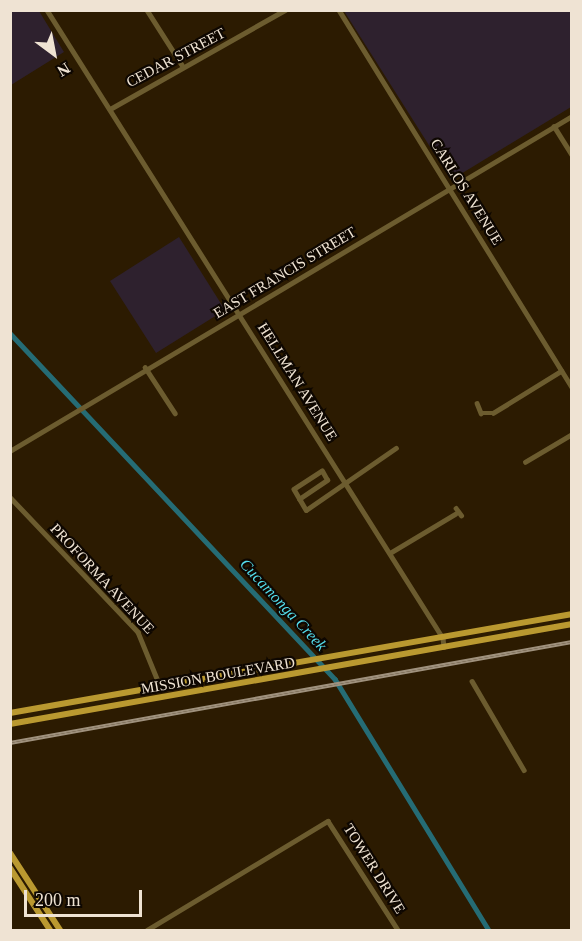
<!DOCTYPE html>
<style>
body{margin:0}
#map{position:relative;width:582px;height:941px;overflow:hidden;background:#2c1b01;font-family:Georgia,serif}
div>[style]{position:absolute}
.commercial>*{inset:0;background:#2e212e}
.canal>*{height:4.5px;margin:-2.25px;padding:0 2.25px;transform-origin:2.25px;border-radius:2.25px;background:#256c75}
.minor>*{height:4.5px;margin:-2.25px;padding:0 2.25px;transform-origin:2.25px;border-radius:2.25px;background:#6c5c2f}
.major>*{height:6px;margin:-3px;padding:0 3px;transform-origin:3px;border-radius:3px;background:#ba9930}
.rail>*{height:4px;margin-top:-2px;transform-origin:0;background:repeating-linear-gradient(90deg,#0e0701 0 4.5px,#9f917d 0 9px);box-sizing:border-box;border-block:2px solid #9f917d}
span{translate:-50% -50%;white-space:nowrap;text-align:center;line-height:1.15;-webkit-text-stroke:4.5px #0e0701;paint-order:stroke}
.street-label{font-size:15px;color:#efe3d3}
.water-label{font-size:16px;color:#54dceb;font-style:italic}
.frame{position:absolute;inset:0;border:12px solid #efe3d3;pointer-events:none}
.north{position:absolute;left:24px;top:24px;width:60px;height:60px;-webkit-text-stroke:4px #0e0701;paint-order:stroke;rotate:148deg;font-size:16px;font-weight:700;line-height:24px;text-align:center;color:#efe3d3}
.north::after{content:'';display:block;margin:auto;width:21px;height:27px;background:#efe3d3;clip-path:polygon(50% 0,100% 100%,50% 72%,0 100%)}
.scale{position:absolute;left:24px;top:890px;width:118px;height:27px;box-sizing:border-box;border:3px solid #efe3d3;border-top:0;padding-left:8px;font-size:18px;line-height:21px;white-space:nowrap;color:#efe3d3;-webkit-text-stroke:4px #0e0701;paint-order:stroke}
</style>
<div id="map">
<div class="commercial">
<div style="clip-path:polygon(11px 10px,39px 11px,64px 52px,11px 85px)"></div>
<div style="clip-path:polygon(344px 11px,571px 11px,571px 107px,451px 180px)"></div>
<div style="clip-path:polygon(179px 237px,225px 310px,156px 353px,110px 281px)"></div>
</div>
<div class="canal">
<div style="left:10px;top:333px;width:475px;rotate:46.8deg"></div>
<div style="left:335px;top:679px;width:294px;rotate:58.5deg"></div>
</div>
<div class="minor">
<div style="left:47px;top:10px;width:742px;rotate:57.77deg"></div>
<div style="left:443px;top:638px;width:9px;rotate:84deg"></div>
<div style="left:147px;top:10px;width:65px;rotate:57.5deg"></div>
<div style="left:339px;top:10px;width:443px;rotate:58.3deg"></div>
<div style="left:472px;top:10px;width:10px"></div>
<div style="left:110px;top:109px;width:201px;rotate:-29.5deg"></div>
<div style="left:554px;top:126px;width:34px;rotate:58deg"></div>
<div style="left:145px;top:367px;width:55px;rotate:56.9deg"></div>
<div style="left:477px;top:403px;width:11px;rotate:68deg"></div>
<div style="left:481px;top:413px;width:12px"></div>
<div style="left:493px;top:413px;width:80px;rotate:-31.7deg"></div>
<div style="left:10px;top:451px;width:654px;rotate:-30.8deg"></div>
<div style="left:525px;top:462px;width:55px;rotate:-30.8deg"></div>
<div style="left:10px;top:497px;width:186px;rotate:46.5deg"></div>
<div style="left:138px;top:632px;width:58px;rotate:67.8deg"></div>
<div style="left:299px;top:499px;width:34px;rotate:-34deg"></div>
<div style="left:327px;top:480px;width:10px;rotate:-119deg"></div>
<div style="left:322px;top:471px;width:33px;rotate:147deg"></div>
<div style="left:294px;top:489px;width:24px;rotate:60deg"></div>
<div style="left:306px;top:510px;width:109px;rotate:-34.6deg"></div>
<div style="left:456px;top:508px;width:9px;rotate:54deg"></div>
<div style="left:390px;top:553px;width:76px;rotate:-31deg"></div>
<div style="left:472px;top:681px;width:103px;rotate:59.7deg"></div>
<div style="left:147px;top:930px;width:211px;rotate:-31.1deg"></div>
<div style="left:328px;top:821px;width:130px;rotate:57.3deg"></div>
</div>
<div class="major">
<div style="left:10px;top:713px;width:571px;rotate:-9.99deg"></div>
<div style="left:10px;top:724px;width:571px;rotate:-10.09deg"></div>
<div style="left:10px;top:853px;width:92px;rotate:57deg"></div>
<div style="left:10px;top:868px;width:74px;rotate:57.2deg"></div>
</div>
<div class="rail">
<div style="left:10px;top:743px;width:571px;rotate:-10.19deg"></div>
</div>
<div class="street-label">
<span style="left:176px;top:58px;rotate:-28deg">CEDAR STREET</span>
<span style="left:466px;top:192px;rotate:58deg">CARLOS AVENUE</span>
<span style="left:285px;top:273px;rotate:-31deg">EAST FRANCIS STREET</span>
<span style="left:297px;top:382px;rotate:58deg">HELLMAN AVENUE</span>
<span style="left:102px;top:579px;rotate:47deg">PROFORMA AVENUE</span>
<span style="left:218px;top:676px;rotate:-10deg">MISSION BOULEVARD</span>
<span style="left:374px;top:869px;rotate:58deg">TOWER DRIVE</span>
</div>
<div class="water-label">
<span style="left:283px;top:605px;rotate:47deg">Cucamonga Creek</span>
</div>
<div class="frame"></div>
<div class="north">N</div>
<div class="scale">200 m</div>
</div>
